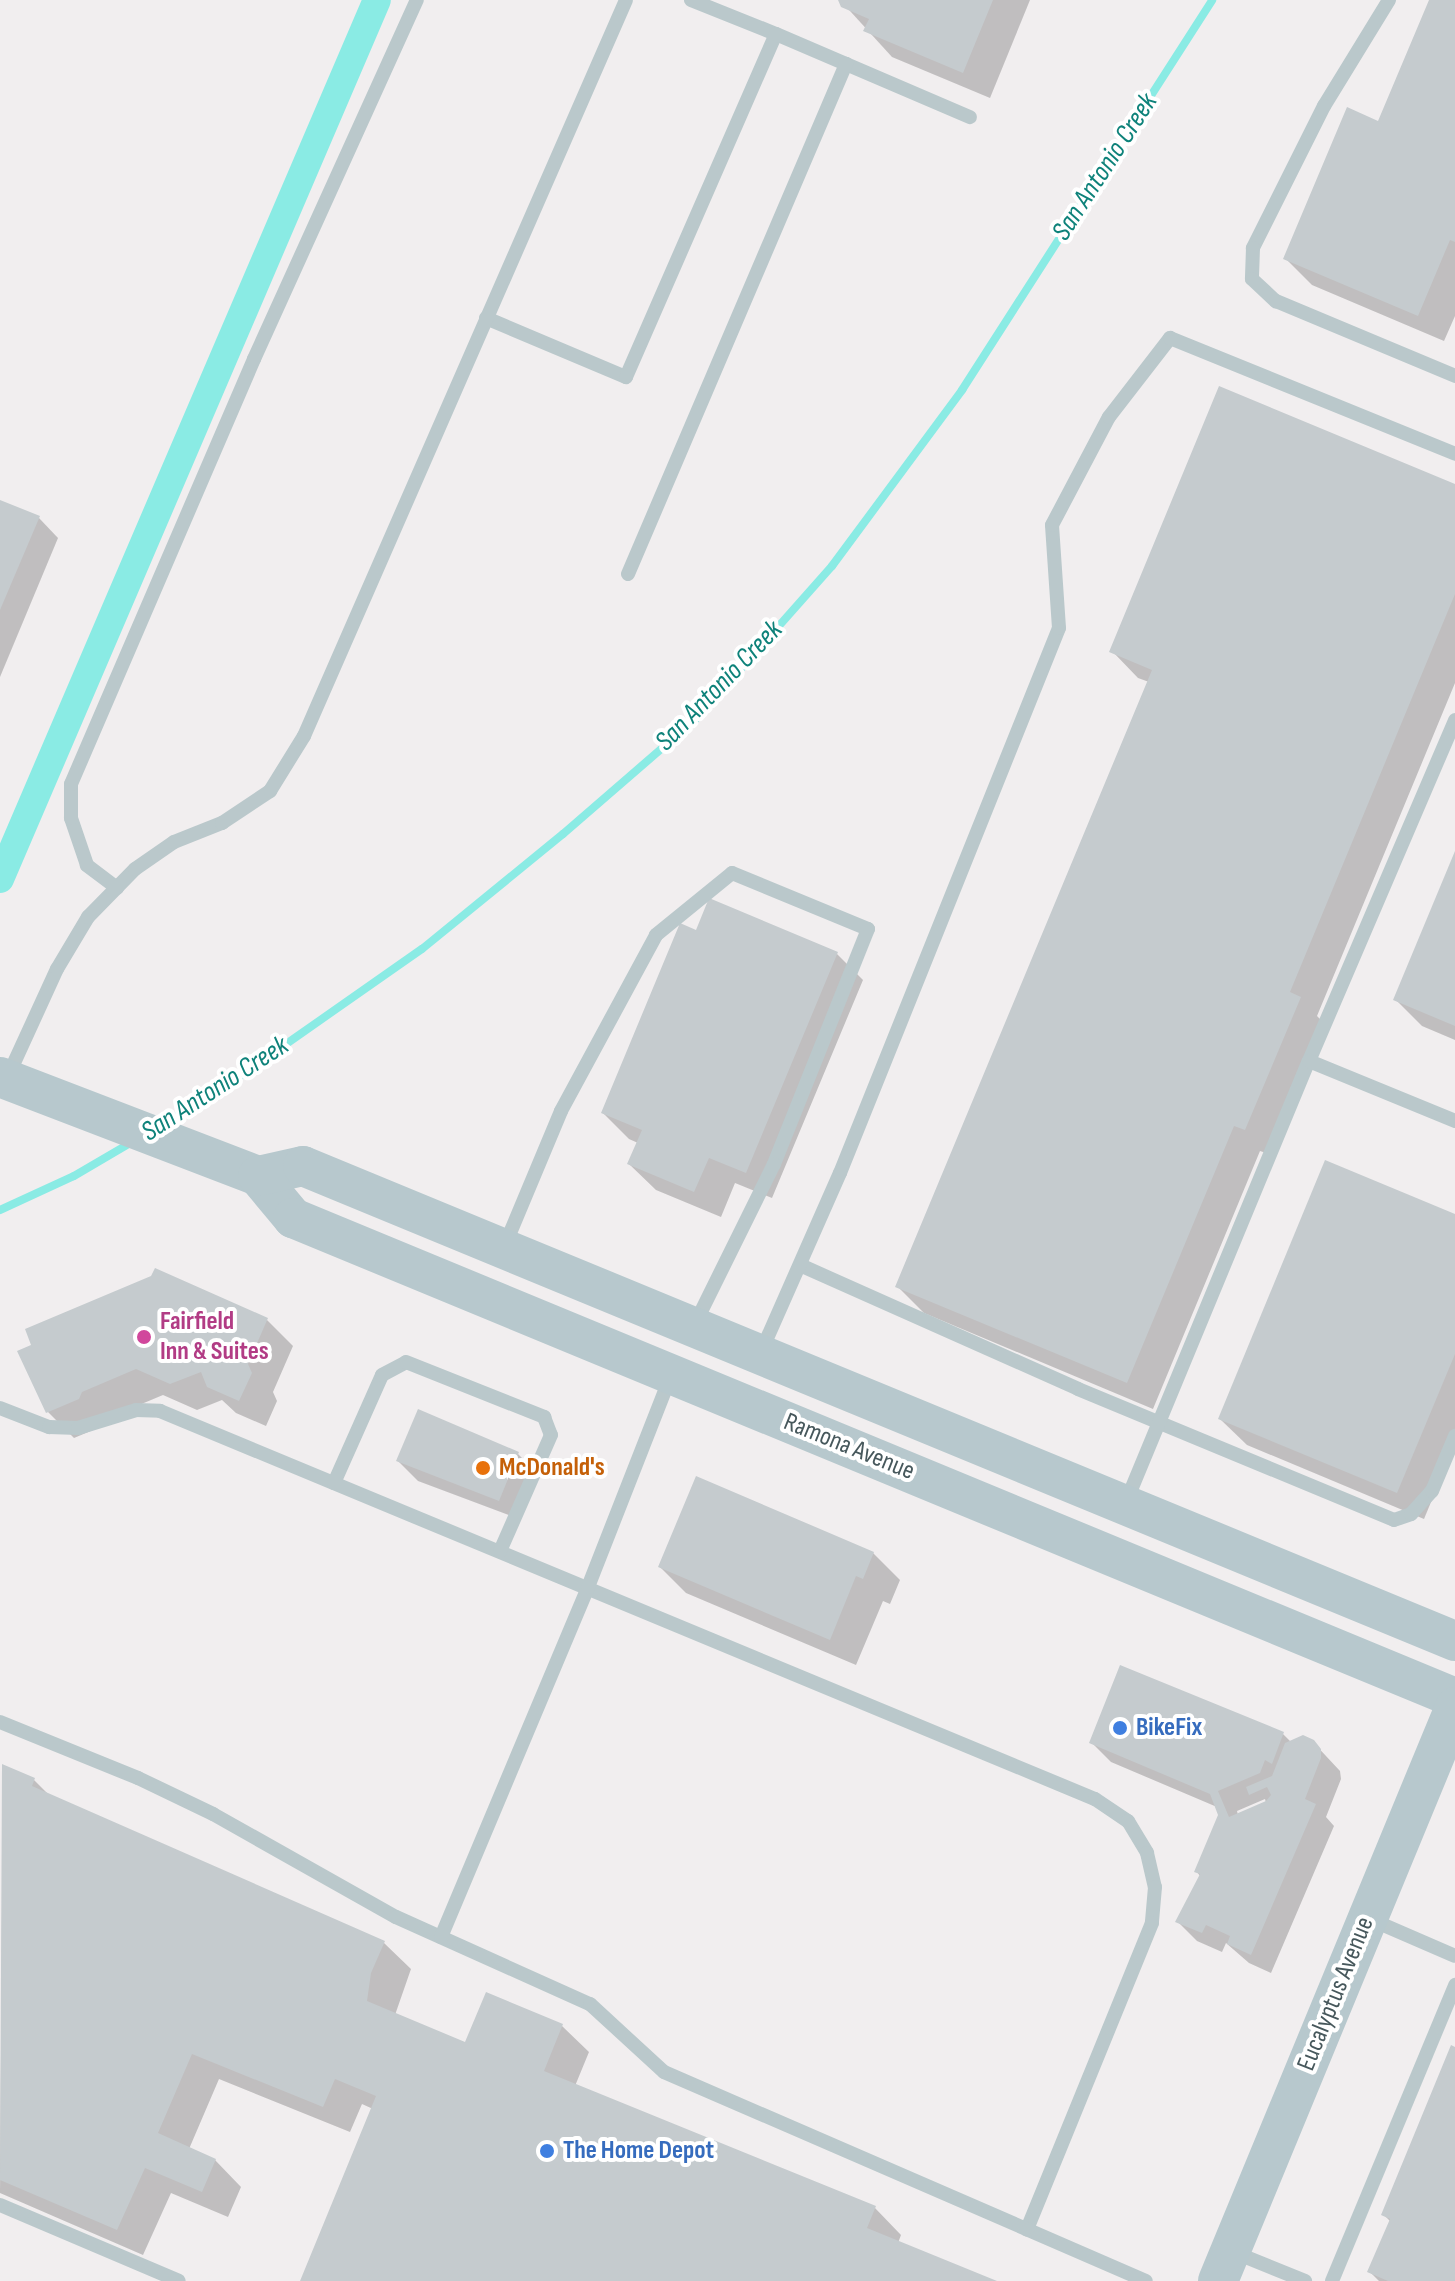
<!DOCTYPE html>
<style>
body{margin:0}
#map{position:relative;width:1455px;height:2281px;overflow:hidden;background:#f1eeef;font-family:"Sofia Sans Condensed",sans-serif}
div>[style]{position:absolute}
.shadow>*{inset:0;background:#0003}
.stream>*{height:8px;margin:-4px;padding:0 4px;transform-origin:4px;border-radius:4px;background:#8aebe4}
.canal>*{height:28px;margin:-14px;padding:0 14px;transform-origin:14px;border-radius:14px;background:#8aebe4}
.building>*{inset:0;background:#c5cbce}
.lane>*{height:14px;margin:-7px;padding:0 7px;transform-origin:7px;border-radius:7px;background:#bac8cb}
.secondary>*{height:40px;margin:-20px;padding:0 20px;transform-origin:20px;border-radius:20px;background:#b7c8cd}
.dots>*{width:22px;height:22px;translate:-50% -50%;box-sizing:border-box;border:4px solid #fff;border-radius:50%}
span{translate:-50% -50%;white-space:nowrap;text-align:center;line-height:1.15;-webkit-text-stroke:8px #fff;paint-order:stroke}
.hotel-label{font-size:26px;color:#b23c85;font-weight:700}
.left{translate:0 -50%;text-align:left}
.street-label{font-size:26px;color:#47585c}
.food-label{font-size:26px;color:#c56008;font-weight:700}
.shop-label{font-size:26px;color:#366cbe;font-weight:700}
.water-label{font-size:28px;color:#0e827a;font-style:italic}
</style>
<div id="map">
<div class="shadow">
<div style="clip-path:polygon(840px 0,1030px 0,990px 98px,892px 57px)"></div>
<div style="clip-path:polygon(1431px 0,1455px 0,1455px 316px,1444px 341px,1312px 285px,1286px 259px,1379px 123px)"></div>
<div style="clip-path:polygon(1455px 486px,1455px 683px,1317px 1016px,1326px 1025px,1272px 1155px,1260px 1151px,1153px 1409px,924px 1313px,898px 1287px,1149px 682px,1138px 678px,1112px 651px)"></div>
<div style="clip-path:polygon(0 502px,39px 518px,58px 538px,0 677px)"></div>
<div style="clip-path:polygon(1455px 856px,1455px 1040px,1422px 1026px,1396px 1000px)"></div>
<div style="clip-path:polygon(697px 933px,837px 954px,863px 980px,772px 1198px,735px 1183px,721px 1217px,656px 1190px,629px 1164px,638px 1143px,629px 1139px,603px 1113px)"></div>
<div style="clip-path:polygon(1455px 1216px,1455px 1444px,1424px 1519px,1247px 1445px,1220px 1419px)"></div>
<div style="clip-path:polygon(267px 1320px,293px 1346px,273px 1392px,277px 1401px,266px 1426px,236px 1413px,222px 1400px,197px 1410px,163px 1395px,108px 1418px,105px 1425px,74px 1438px,48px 1412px,20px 1352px)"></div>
<div style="clip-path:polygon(518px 1454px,538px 1474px,519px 1519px,418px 1481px,398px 1461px)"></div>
<div style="clip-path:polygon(873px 1553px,900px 1580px,890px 1604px,883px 1601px,856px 1665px,686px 1593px,660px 1567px)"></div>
<div style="clip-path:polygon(evenodd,1282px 1733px,1292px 1743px,1312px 1741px,1340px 1771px,1341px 1779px,1326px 1817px,1334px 1826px,1271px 1973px,1249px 1963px,1226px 1943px,1222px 1952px,1197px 1941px,1178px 1922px,1201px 1877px,1196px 1871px,1221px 1815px,1217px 1807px,1111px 1762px,1091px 1742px,1282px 1733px,1265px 1799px,1266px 1803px,1238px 1815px,1237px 1811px,1265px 1799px)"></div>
<div style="clip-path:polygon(3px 1767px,34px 1780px,50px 1796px,384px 1943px,411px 1969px,395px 2015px,466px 2045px,562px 2026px,589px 2052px,575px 2086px,875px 2208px,901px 2235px,898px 2243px,992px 2281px,302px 2281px,373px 2109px,362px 2104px,350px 2132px,219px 2079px,189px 2149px,215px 2160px,241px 2187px,228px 2217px,171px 2193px,143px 2255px,0 2193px)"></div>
<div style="clip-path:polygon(1455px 2049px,1455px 2281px,1379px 2281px,1370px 2272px,1391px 2222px,1384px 2215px)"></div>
</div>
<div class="stream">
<div style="left:161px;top:1125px;width:79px;rotate:-31.1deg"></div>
<div style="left:229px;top:1084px;width:236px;rotate:-35deg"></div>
<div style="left:422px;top:949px;width:182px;rotate:-39.2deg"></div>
<div style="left:563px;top:834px;width:179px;rotate:-40.9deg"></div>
<div style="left:698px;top:717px;width:202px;rotate:-48.4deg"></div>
<div style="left:832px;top:566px;width:219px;rotate:-53.5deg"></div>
<div style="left:962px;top:390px;width:463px;rotate:-57.3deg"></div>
<div style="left:0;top:1210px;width:81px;rotate:-24.7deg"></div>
<div style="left:74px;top:1176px;width:67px;rotate:-30.4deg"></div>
</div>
<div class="canal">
<div style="left:0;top:879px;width:956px;rotate:-66.79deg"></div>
</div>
<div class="building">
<div style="clip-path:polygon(838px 0,993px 0,963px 73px,863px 31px,869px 19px,841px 7px)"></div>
<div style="clip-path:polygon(1429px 0,1455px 0,1455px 242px,1450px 240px,1418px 316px,1283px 259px,1347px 107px,1378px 121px)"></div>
<div style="clip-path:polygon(1219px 386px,1455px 484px,1455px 594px,1290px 992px,1301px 997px,1245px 1130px,1234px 1126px,1127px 1383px,895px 1287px,1152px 670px,1109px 652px)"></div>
<div style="clip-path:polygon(0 500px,40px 516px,0 610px)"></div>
<div style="clip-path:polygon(1455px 851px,1455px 1026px,1393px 1000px)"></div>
<div style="clip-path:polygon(709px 898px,838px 952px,746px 1173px,709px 1158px,694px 1192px,627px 1164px,642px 1130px,601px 1113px,680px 923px,696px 930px)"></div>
<div style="clip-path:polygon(1325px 1160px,1455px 1214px,1455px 1354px,1397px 1493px,1218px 1419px)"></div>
<div style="clip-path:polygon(155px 1268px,268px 1318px,248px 1364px,252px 1373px,239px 1401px,207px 1387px,201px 1372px,170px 1384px,136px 1369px,82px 1392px,79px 1399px,46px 1413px,17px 1351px,31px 1345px,25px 1329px,151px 1276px)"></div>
<div style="clip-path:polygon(418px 1409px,519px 1452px,499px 1501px,396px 1461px)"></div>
<div style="clip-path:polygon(696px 1476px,874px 1552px,863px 1579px,856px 1576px,830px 1640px,658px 1567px)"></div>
<div style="clip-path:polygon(1120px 1665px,1284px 1732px,1272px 1764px,1265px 1760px,1260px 1773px,1218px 1791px,1229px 1817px,1266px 1801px,1271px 1795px,1267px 1787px,1249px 1795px,1246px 1787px,1272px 1776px,1285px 1743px,1303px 1735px,1314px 1740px,1321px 1749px,1321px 1758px,1305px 1799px,1316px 1804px,1251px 1955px,1227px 1944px,1230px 1936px,1206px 1925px,1202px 1933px,1175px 1922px,1200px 1874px,1194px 1872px,1218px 1815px,1210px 1794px,1089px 1743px)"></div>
<div style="clip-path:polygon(2px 1764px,35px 1778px,32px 1786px,385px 1941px,371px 1973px,367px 2001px,465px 2042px,486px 1992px,563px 2024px,544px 2071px,876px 2206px,867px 2228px,997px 2281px,300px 2281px,376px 2096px,335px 2079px,323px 2107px,192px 2054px,158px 2133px,216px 2159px,202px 2192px,145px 2168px,117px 2230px,0 2180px)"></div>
<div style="clip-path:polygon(1451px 2045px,1455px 2047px,1455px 2281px,1388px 2281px,1367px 2272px,1390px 2219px,1381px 2215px)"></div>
</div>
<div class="lane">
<div style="left:691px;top:0;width:92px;rotate:21.8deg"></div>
<div style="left:1389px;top:0;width:124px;rotate:121.5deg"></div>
<div style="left:1324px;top:106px;width:159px;rotate:116.6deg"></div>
<div style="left:1253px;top:248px;width:31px;rotate:92deg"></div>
<div style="left:1252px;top:279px;width:33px;rotate:43deg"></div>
<div style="left:1276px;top:301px;width:194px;rotate:22.7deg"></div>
<div style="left:486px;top:318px;width:152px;rotate:22.9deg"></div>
<div style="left:626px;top:377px;width:374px;rotate:-66.4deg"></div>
<div style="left:776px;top:34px;width:211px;rotate:23.2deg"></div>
<div style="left:628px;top:574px;width:555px;rotate:-66.86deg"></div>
<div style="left:117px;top:888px;width:38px;rotate:-143deg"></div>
<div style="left:87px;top:865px;width:50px;rotate:-108.8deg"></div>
<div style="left:71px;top:818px;width:34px;rotate:-90deg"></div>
<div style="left:71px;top:784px;width:463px;rotate:-66.7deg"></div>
<div style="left:254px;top:359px;width:394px;rotate:-65.6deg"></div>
<div style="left:1309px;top:1061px;width:371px;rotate:-66.8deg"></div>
<div style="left:8px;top:1076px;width:118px;rotate:-65.4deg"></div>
<div style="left:57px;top:969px;width:61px;rotate:-59.2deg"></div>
<div style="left:88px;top:917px;width:67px;rotate:-45.6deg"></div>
<div style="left:135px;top:869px;width:47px;rotate:-34.7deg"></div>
<div style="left:174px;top:842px;width:52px;rotate:-21.6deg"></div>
<div style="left:222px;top:823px;width:58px;rotate:-33.7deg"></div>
<div style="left:270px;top:791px;width:65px;rotate:-58.3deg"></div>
<div style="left:304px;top:736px;width:803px;rotate:-66.37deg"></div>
<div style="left:505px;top:1245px;width:145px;rotate:-67.3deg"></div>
<div style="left:561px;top:1111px;width:200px;rotate:-61.6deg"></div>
<div style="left:656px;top:935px;width:98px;rotate:-39.2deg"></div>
<div style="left:732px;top:873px;width:147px;rotate:22.4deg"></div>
<div style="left:868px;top:929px;width:253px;rotate:111.8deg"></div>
<div style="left:774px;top:1164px;width:181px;rotate:116.3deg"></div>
<div style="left:800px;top:1265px;width:304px;rotate:24deg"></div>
<div style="left:1078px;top:1389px;width:342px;rotate:22.5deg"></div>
<div style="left:1394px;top:1520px;width:18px;rotate:-19deg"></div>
<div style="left:1411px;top:1514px;width:31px;rotate:-48deg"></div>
<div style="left:1432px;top:1491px;width:60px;rotate:-67.3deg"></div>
<div style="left:761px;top:1352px;width:196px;rotate:-66.2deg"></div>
<div style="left:840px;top:1173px;width:587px;rotate:-68.11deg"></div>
<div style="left:1059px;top:628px;width:103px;rotate:-93.9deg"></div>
<div style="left:1052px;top:525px;width:122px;rotate:-62.2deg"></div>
<div style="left:1109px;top:417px;width:100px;rotate:-52.3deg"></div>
<div style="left:1170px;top:338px;width:308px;rotate:22.1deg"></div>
<div style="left:0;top:1408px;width:53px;rotate:21.2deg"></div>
<div style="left:49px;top:1427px;width:29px;rotate:2deg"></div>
<div style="left:78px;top:1428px;width:61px;rotate:-17.2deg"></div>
<div style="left:136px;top:1410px;width:24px;rotate:2deg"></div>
<div style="left:160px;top:1411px;width:1012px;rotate:22.54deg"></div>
<div style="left:1095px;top:1799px;width:40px;rotate:34deg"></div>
<div style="left:1128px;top:1821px;width:37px;rotate:59deg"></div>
<div style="left:1147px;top:1853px;width:35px;rotate:77deg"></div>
<div style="left:1155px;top:1887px;width:36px;rotate:95deg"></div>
<div style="left:1152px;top:1923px;width:331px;rotate:112.2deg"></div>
<div style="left:334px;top:1483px;width:118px;rotate:-66deg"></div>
<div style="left:382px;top:1375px;width:27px;rotate:-28deg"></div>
<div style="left:406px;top:1362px;width:149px;rotate:21.7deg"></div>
<div style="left:544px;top:1417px;width:19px;rotate:69deg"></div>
<div style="left:551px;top:1435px;width:127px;rotate:113.7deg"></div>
<div style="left:1126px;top:1502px;width:477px;rotate:-67.5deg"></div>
<div style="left:1309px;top:1061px;width:158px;rotate:22.3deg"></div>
<div style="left:0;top:1722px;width:149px;rotate:22.1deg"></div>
<div style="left:138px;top:1778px;width:83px;rotate:25.6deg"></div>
<div style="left:213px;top:1814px;width:210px;rotate:29.4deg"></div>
<div style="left:396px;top:1917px;width:213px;rotate:24.2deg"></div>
<div style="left:590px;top:2004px;width:100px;rotate:42.6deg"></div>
<div style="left:664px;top:2072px;width:525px;rotate:23.44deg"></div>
<div style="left:1372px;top:1920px;width:90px;rotate:23.4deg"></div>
<div style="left:441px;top:1937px;width:380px;rotate:-67.2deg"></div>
<div style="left:588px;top:1587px;width:228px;rotate:-68.6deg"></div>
<div style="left:0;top:2205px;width:194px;rotate:23deg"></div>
<div style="left:1231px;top:2251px;width:80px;rotate:22.1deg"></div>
<div style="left:1332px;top:2281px;width:321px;rotate:-67.4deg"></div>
</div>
<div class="secondary">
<div style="left:0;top:1077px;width:276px;rotate:21deg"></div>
<div style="left:258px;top:1176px;width:55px;rotate:50.2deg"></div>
<div style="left:293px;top:1218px;width:1257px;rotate:22.44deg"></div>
<div style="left:258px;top:1176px;width:46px;rotate:-12.5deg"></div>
<div style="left:303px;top:1166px;width:1246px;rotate:22.41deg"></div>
<div style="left:1218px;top:2281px;width:621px;rotate:-67.56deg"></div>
</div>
<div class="dots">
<div style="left:144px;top:1337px;background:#d1479c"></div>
<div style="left:483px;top:1468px;background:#e8710a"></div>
<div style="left:1120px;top:1728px;background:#3f7fe0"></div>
<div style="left:547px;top:2151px;background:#3f7fe0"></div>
</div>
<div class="hotel-label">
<span class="left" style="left:160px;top:1337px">Fairfield<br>Inn &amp; Suites</span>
</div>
<div class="street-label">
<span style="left:849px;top:1447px;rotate:22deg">Ramona Avenue</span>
<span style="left:1336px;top:1994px;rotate:-68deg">Eucalyptus Avenue</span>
</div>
<div class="food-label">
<span class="left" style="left:499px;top:1468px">McDonald's</span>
</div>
<div class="shop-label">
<span class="left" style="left:1136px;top:1728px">BikeFix</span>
<span class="left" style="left:563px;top:2151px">The Home Depot</span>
</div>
<div class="water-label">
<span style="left:1105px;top:167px;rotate:-57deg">San Antonio Creek</span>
<span style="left:719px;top:686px;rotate:-46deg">San Antonio Creek</span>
<span style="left:215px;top:1089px;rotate:-33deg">San Antonio Creek</span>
</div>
</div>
